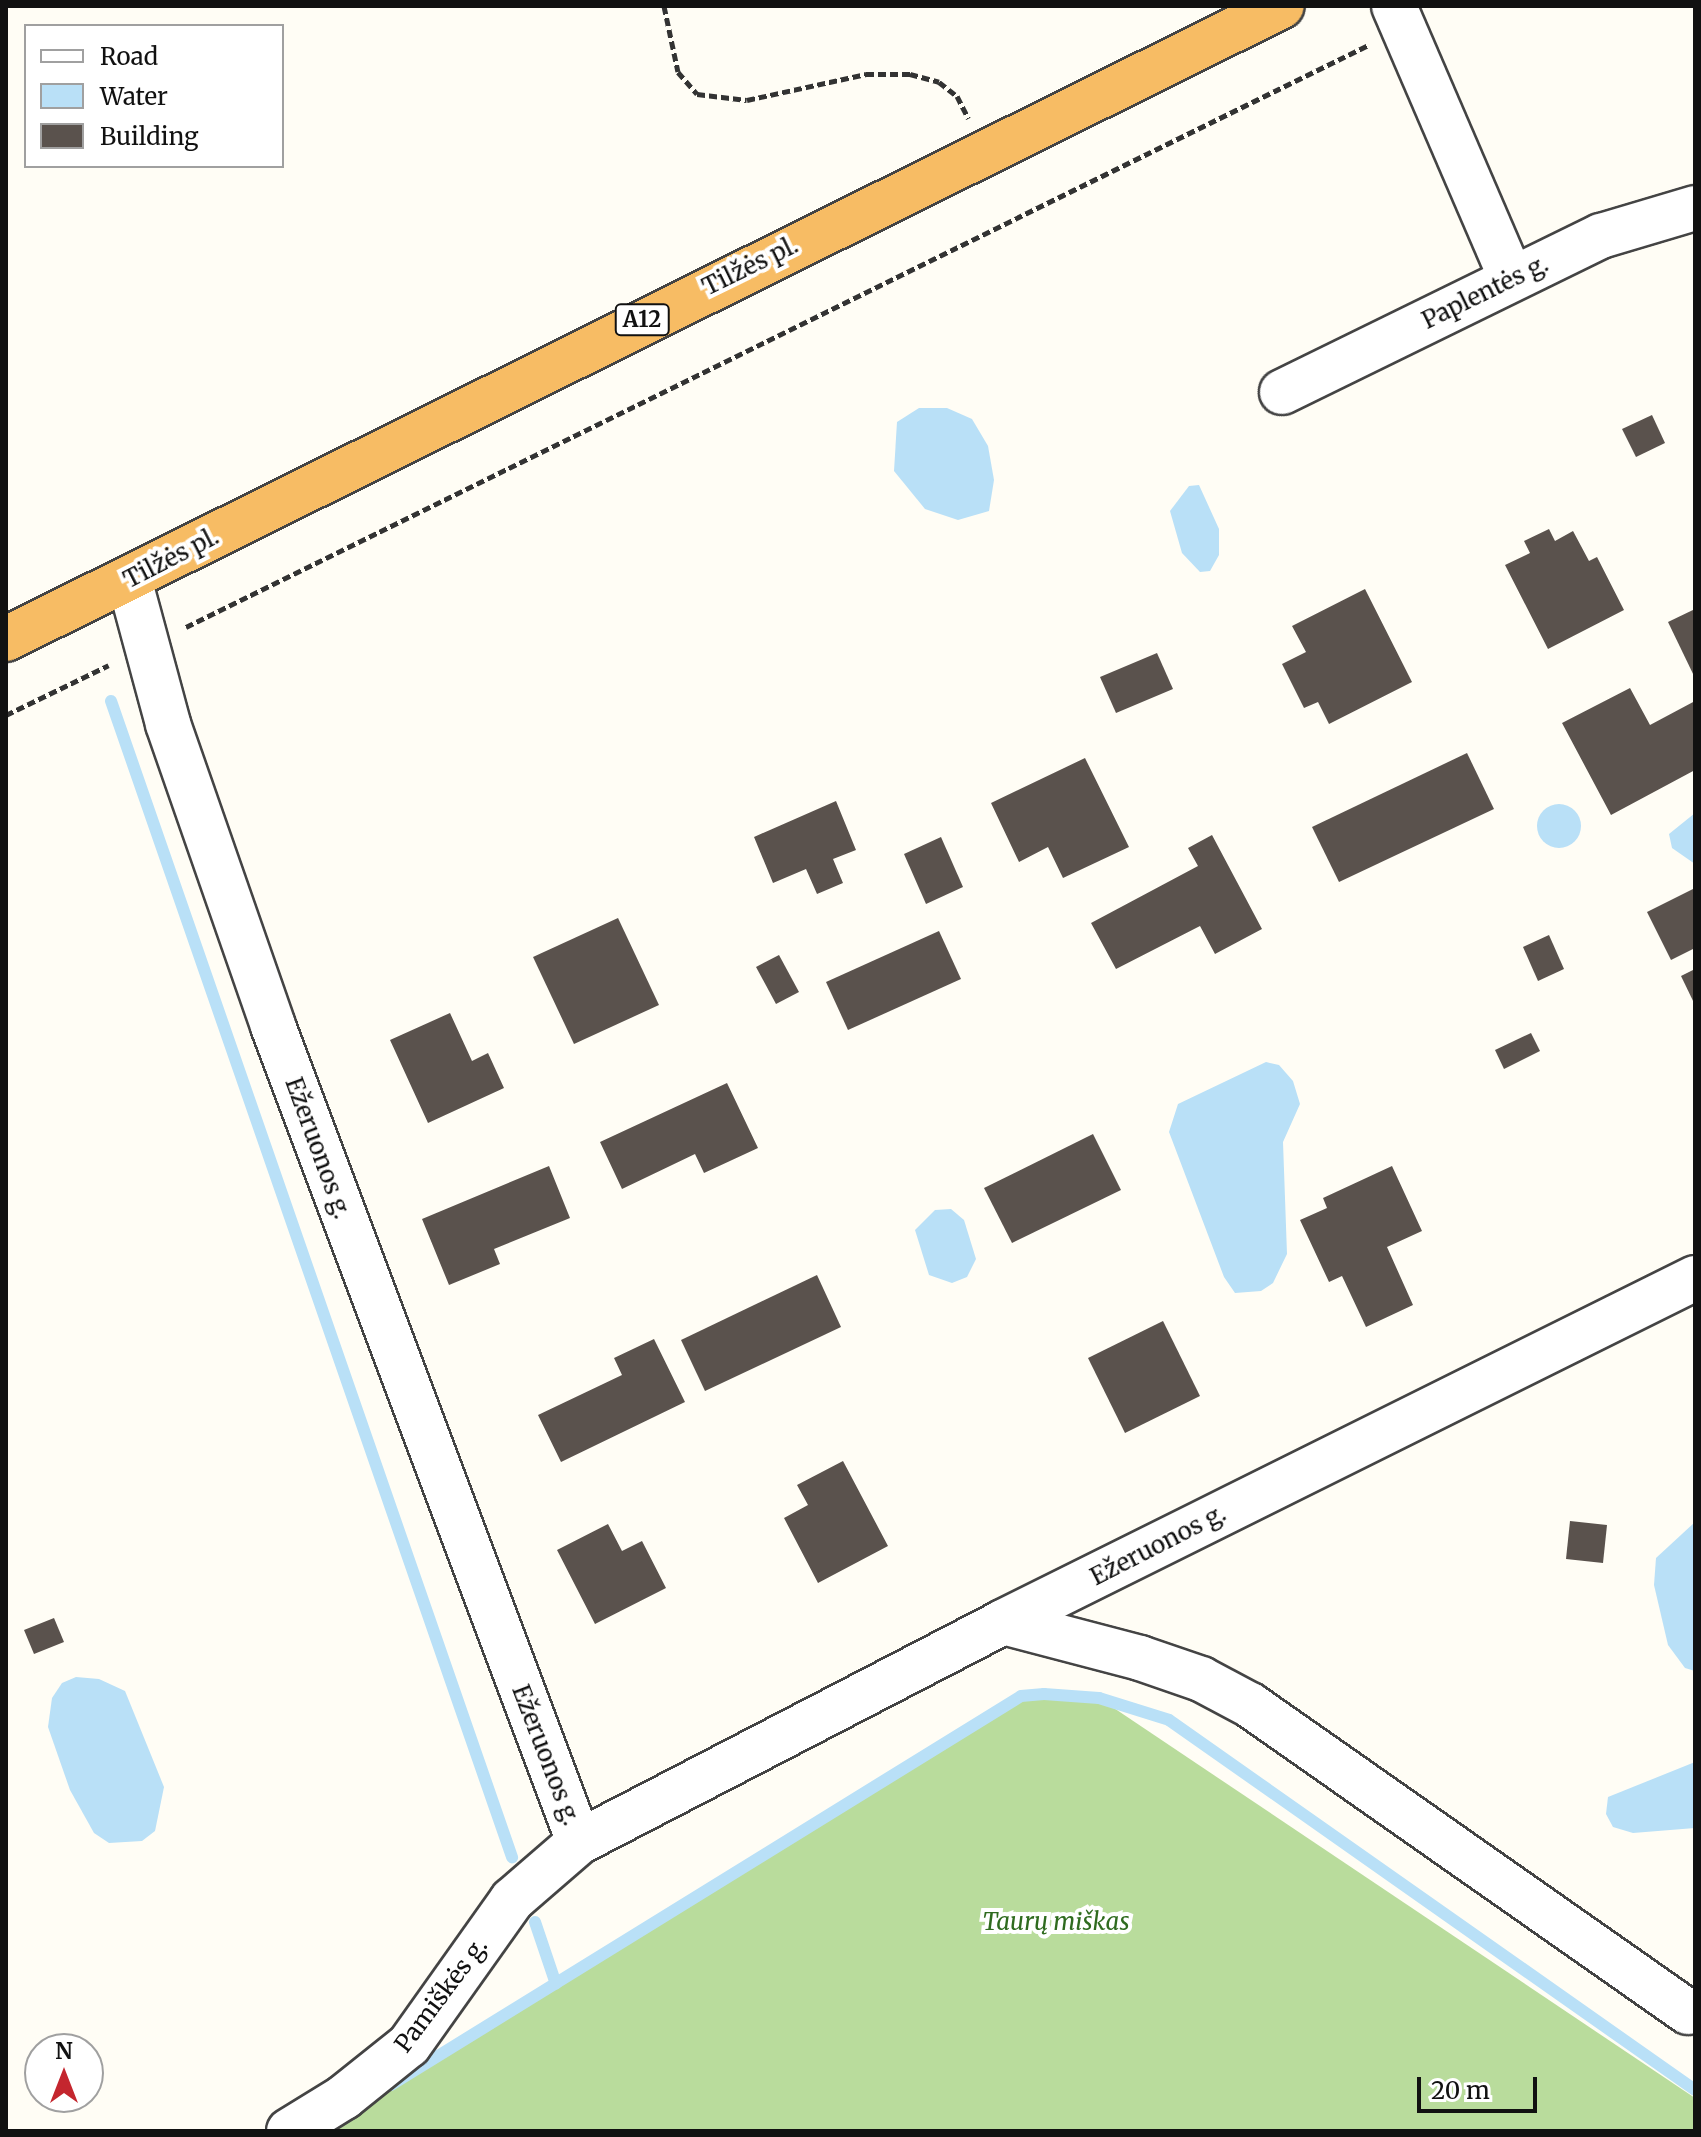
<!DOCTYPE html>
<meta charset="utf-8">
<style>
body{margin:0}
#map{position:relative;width:1701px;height:2137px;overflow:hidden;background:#fffdf5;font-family:Merriweather,serif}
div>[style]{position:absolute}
.forest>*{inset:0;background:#b9dc9c}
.water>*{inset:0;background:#b9e0f7}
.round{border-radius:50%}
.stream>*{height:12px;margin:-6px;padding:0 6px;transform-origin:6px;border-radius:6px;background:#b9e0f7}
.building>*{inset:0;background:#5a524d}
.path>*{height:5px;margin-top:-2.5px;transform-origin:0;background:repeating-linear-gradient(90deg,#333 0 8px,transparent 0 12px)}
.roads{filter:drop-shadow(2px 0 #444) drop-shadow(-2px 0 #444) drop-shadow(0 2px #444) drop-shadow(0 -2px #444)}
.minor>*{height:44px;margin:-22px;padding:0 22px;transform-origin:22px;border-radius:22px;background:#fff}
.trunk>*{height:44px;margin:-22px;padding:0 22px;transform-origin:22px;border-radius:22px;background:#f7bc64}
span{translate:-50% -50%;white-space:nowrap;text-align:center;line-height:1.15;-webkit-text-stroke:8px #fff;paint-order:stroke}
.shield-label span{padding:2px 6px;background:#fff;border:2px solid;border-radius:6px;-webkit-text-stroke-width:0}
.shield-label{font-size:22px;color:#111;font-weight:700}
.street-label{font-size:24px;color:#111}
.park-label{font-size:24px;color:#2f6b1f;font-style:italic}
.frame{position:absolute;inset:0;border:8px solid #111;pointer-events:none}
.legend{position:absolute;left:24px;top:24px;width:260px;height:144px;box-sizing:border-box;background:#fff;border:2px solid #a0a0a0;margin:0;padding:10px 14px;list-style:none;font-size:24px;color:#111}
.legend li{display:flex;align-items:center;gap:16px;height:40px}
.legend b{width:40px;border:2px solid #a0a0a0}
.north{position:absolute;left:24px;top:2033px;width:80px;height:80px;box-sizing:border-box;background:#fff;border:2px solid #a0a0a0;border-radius:50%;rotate:0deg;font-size:22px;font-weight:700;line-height:32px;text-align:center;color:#111}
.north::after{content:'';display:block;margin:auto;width:28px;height:36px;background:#c4262e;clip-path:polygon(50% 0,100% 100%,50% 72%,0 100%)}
.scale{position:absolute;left:1417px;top:2077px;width:120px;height:36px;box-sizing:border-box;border:4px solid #111;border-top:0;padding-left:10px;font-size:24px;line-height:28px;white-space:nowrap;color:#111;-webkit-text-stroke:6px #fff;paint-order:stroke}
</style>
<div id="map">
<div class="forest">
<div style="clip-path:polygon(1044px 1694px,1099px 1698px,1695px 2098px,1695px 2131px,317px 2131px,1021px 1696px)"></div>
</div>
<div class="water">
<div style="clip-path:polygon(919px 408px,947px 408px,972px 419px,988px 446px,994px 480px,989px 511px,958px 520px,925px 509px,894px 471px,897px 422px)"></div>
<div style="clip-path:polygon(1199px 485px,1219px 529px,1219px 555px,1210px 571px,1200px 572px,1182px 553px,1170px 511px,1189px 486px)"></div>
<div class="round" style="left:1537px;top:804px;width:44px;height:44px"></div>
<div style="clip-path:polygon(1695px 813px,1695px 864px,1672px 848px,1669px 834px)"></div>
<div style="clip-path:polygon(1266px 1062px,1279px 1065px,1293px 1081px,1300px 1104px,1283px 1142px,1287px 1254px,1273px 1283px,1261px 1291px,1235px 1293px,1224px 1277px,1169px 1132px,1178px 1104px)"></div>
<div style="clip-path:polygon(951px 1209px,964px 1220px,976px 1259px,967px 1277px,952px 1283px,929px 1275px,915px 1230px,935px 1210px)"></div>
<div style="clip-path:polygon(1695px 1522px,1695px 1671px,1685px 1668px,1668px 1645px,1654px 1585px,1656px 1558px)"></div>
<div style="clip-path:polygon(76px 1677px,99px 1679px,125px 1691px,164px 1787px,155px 1831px,142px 1841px,109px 1843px,94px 1833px,70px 1790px,48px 1727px,52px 1698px,62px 1683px)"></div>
<div style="clip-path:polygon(1695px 1762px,1695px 1828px,1633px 1833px,1613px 1827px,1606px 1814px,1608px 1797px)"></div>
</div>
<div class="stream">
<div style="left:111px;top:701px;width:1224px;rotate:70.87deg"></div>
<div style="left:535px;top:1922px;width:65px;rotate:71.3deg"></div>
<div style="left:391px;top:2085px;width:740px;rotate:-31.69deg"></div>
<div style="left:1021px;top:1696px;width:23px;rotate:-5deg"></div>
<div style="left:1044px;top:1694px;width:55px;rotate:4.2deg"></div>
<div style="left:1099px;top:1698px;width:73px;rotate:17.4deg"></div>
<div style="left:1169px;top:1720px;width:643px;rotate:35.12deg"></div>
</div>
<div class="building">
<div style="clip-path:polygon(1652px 415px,1665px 443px,1636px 457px,1622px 429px)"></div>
<div style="clip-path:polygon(1549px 529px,1555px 541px,1573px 531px,1589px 561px,1597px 557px,1624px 610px,1548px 649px,1505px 565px,1530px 553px,1524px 541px)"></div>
<div style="clip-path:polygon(1365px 589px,1412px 682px,1329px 724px,1318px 702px,1304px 708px,1282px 664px,1306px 652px,1292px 626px)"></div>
<div style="clip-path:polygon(1695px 609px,1695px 678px,1668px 622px)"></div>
<div style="clip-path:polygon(1157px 653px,1173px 689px,1116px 713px,1100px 677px)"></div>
<div style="clip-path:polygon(1630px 688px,1650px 725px,1695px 701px,1695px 770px,1611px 815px,1562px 723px)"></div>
<div style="clip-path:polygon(1467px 753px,1494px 809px,1339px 882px,1312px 827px)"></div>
<div style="clip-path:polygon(1085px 758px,1129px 847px,1063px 878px,1048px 847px,1019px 862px,991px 803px)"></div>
<div style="clip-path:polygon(836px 801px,856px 850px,833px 859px,843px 883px,817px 894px,806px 869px,773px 883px,754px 837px)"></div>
<div style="clip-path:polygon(1212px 835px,1262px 929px,1215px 954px,1200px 926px,1116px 969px,1091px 923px,1198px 866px,1188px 848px)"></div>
<div style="clip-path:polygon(941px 837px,963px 887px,926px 904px,904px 854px)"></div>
<div style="clip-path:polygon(1695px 888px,1695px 948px,1671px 960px,1647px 912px)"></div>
<div style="clip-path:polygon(618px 918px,659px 1005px,574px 1044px,533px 957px)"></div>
<div style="clip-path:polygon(939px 931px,961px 979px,848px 1030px,826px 982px)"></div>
<div style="clip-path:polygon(1549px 935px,1564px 969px,1538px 981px,1523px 947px)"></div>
<div style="clip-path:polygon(779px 955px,799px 992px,776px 1004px,756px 967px)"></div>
<div style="clip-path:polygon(1695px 969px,1695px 1005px,1681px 976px)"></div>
<div style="clip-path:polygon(450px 1013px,472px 1061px,488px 1053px,504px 1088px,428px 1123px,390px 1040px)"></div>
<div style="clip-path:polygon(1531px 1033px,1540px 1051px,1504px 1069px,1495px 1050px)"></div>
<div style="clip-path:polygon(727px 1083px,758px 1148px,704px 1173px,695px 1154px,622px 1189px,600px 1142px)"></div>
<div style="clip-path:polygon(1093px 1134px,1121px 1190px,1012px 1243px,984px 1188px)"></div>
<div style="clip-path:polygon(549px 1166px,570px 1218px,494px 1249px,500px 1264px,449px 1285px,422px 1219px)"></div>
<div style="clip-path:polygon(1392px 1166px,1422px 1231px,1387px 1247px,1413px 1305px,1366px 1327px,1342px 1276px,1329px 1282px,1300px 1220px,1327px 1208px,1323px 1198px)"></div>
<div style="clip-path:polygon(817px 1275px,841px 1327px,705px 1391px,681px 1340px)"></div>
<div style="clip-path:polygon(1163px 1321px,1200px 1396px,1125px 1433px,1088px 1358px)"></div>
<div style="clip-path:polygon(654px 1339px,685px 1402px,561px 1462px,538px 1415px,622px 1375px,614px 1358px)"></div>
<div style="clip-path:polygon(843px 1461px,888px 1546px,818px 1583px,784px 1518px,808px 1505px,797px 1485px)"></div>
<div style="clip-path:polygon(1570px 1521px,1607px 1525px,1603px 1563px,1566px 1559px)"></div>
<div style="clip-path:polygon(608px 1524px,622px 1551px,642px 1541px,666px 1588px,595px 1624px,557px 1550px)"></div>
<div style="clip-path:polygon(54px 1618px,64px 1642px,34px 1654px,24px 1630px)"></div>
</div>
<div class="path">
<div style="left:664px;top:6px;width:67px;rotate:78deg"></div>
<div style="left:678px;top:72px;width:29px;rotate:49deg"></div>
<div style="left:697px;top:94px;width:50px;rotate:6.8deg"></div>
<div style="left:747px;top:100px;width:122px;rotate:-12.3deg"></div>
<div style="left:866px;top:74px;width:44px"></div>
<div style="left:910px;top:74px;width:30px;rotate:15deg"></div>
<div style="left:939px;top:82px;width:23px;rotate:38deg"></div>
<div style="left:957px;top:96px;width:25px;rotate:63deg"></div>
<div style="left:186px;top:627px;width:1318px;rotate:-26.21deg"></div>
<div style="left:6px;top:715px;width:114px;rotate:-25.9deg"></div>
</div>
<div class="roads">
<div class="minor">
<div style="left:1394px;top:6px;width:296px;rotate:66.7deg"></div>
<div style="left:1282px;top:392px;width:355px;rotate:-26.1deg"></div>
<div style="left:1601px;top:236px;width:98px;rotate:-16.6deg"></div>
<div style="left:129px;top:579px;width:150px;rotate:74.9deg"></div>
<div style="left:168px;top:724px;width:320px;rotate:70.8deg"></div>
<div style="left:273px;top:1026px;width:871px;rotate:69.44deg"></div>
<div style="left:579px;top:1842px;width:478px;rotate:-27.4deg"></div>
<div style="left:1003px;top:1622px;width:773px;rotate:-26.43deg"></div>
<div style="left:1003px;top:1622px;width:142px;rotate:14.7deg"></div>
<div style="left:1140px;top:1658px;width:65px;rotate:19deg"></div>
<div style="left:1201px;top:1679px;width:55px;rotate:28deg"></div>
<div style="left:1250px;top:1705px;width:535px;rotate:35.03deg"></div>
<div style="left:289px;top:2131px;width:65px;rotate:-31.7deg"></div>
<div style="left:344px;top:2097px;width:83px;rotate:-38.7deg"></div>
<div style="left:409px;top:2045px;width:178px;rotate:-54.6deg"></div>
<div style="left:512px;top:1900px;width:89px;rotate:-40.9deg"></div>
</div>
<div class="trunk">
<div style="left:6px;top:639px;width:1424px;rotate:-26.39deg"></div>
</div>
</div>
<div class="shield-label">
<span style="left:642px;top:320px">A12</span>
</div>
<div class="street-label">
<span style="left:750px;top:266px;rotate:-26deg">Tilžės pl.</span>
<span style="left:1485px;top:292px;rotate:-26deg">Paplentės g.</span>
<span style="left:171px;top:558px;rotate:-27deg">Tilžės pl.</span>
<span style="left:318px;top:1148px;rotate:70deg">Ežeruonos g.</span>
<span style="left:1158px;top:1545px;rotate:-27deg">Ežeruonos g.</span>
<span style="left:546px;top:1755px;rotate:69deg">Ežeruonos g.</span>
<span style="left:441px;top:1995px;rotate:-53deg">Pamiškės g.</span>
</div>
<div class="park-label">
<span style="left:1056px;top:1922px">Taurų miškas</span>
</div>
<div class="frame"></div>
<ul class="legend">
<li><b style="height:10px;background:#fff"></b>Road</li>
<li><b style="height:22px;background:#b9e0f7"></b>Water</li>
<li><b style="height:22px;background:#5a524d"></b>Building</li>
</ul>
<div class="north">N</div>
<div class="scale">20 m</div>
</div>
